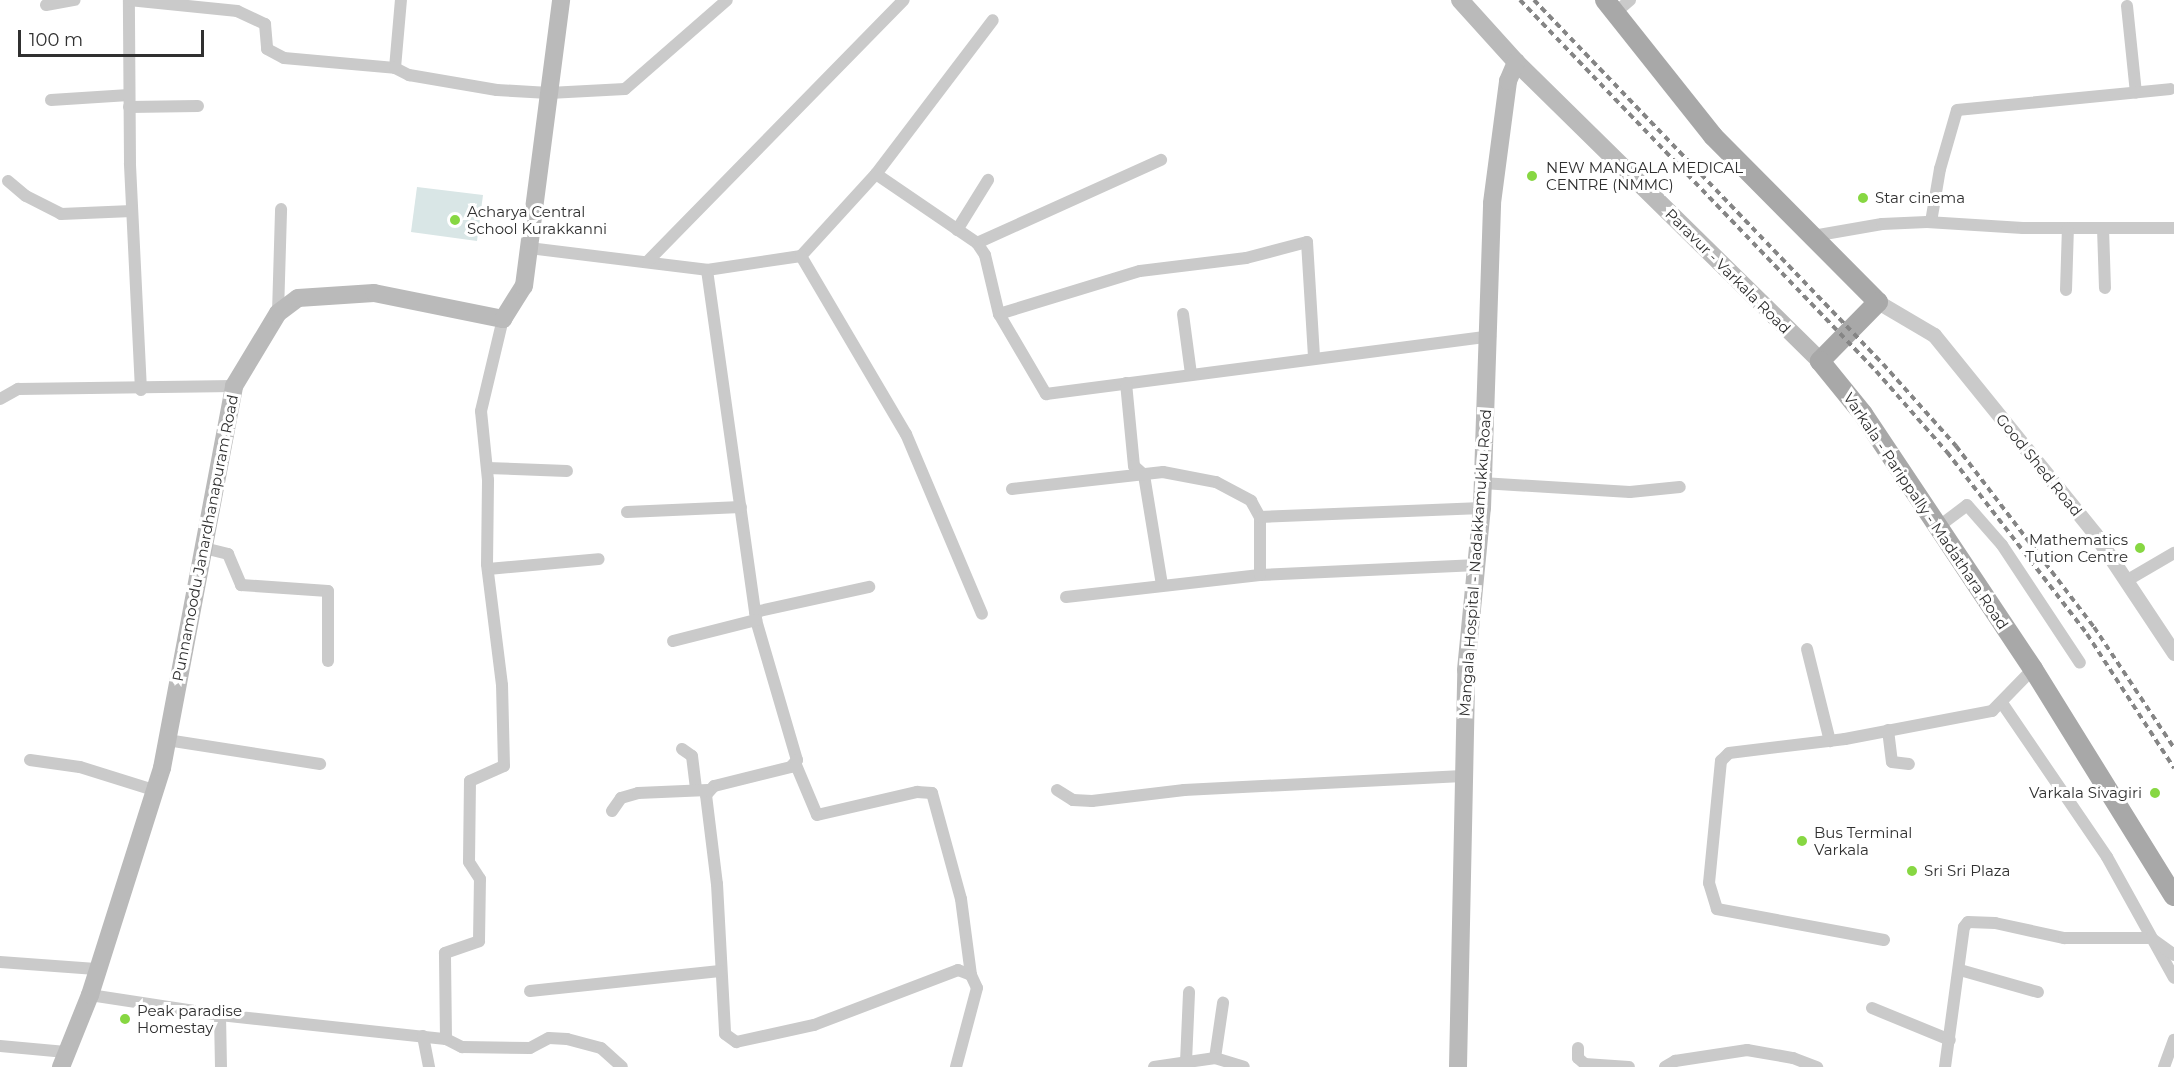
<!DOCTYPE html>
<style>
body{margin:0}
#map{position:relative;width:2174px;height:1067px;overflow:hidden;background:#fff;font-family:Montserrat,sans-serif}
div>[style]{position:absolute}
.green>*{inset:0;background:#d9e6e6}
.minor>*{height:12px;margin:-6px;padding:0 6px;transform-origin:6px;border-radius:6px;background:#cacaca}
.tertiary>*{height:15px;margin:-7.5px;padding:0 7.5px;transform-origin:7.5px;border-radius:7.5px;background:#cacaca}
.secondary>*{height:18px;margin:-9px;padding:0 9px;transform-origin:9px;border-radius:9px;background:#bababa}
.primary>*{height:20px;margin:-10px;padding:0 10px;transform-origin:10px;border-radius:10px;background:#a8a8a8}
.rail>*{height:4px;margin-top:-2px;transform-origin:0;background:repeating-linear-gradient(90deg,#858585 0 6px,transparent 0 10.5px)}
.dots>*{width:16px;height:16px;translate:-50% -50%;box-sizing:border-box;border:3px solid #fff;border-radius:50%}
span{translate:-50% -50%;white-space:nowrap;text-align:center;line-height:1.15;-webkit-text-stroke:6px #fff;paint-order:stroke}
.poi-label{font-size:15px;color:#303030}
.left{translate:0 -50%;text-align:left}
.right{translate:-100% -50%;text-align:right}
.street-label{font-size:15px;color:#303030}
.scale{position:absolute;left:18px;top:30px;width:186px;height:27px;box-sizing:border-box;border:3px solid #303030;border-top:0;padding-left:8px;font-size:18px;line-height:21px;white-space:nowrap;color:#303030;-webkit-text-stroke:4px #fff;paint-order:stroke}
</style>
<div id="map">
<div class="green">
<div style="clip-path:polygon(417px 187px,483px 195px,477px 241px,411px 232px)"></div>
</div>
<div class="minor">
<div style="left:46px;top:5px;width:29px;rotate:-10deg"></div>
<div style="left:2127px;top:6px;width:87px;rotate:84.1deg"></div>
<div style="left:1615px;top:13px;width:20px;rotate:-41deg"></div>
<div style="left:395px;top:68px;width:68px;rotate:-85deg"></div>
<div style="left:51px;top:100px;width:78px;rotate:-3.7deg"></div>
<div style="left:129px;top:107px;width:69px;rotate:-0.8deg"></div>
<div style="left:876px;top:174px;width:193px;rotate:-52.8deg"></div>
<div style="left:8px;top:181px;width:23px;rotate:40deg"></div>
<div style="left:26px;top:196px;width:39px;rotate:27deg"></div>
<div style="left:61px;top:214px;width:71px;rotate:-2.4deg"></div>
<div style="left:1931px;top:222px;width:54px;rotate:-80.4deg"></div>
<div style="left:1940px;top:169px;width:61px;rotate:-73.9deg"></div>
<div style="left:1957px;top:110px;width:214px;rotate:-5.6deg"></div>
<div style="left:2103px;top:228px;width:60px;rotate:88.1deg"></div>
<div style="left:957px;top:230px;width:59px;rotate:-58.2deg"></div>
<div style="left:1813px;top:236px;width:70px;rotate:-9.9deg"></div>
<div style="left:1882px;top:224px;width:45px;rotate:-2.5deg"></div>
<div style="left:1927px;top:222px;width:96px;rotate:3.6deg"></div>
<div style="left:2023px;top:228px;width:151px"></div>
<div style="left:977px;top:243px;width:202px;rotate:-24.3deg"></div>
<div style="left:529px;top:248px;width:179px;rotate:7deg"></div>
<div style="left:707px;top:270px;width:95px;rotate:-8.5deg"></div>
<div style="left:801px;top:256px;width:111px;rotate:-47.6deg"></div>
<div style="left:876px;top:174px;width:122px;rotate:34.3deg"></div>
<div style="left:977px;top:243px;width:14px;rotate:56deg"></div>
<div style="left:985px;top:255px;width:61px;rotate:76.7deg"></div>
<div style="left:999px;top:314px;width:93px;rotate:59.6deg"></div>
<div style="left:1046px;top:394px;width:448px;rotate:-7.4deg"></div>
<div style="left:801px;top:256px;width:207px;rotate:59.5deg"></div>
<div style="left:906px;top:434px;width:195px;rotate:67.1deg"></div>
<div style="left:649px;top:260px;width:364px;rotate:-45.6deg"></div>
<div style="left:707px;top:270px;width:353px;rotate:82deg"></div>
<div style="left:756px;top:620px;width:146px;rotate:73.7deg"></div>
<div style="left:797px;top:760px;width:9px;rotate:131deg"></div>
<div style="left:791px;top:767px;width:79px;rotate:166.1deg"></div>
<div style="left:714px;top:786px;width:12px;rotate:132deg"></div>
<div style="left:706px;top:795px;width:90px;rotate:83deg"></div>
<div style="left:717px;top:884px;width:150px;rotate:86.9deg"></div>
<div style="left:725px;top:1034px;width:14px;rotate:36deg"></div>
<div style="left:736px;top:1042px;width:80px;rotate:-12.3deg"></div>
<div style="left:814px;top:1025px;width:154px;rotate:-20.9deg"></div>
<div style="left:958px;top:970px;width:14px;rotate:21deg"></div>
<div style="left:971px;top:975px;width:14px;rotate:65deg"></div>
<div style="left:977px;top:988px;width:82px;rotate:104.9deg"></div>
<div style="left:2066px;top:290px;width:62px;rotate:-88.2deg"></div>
<div style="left:278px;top:313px;width:104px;rotate:-88.3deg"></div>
<div style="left:999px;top:314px;width:147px;rotate:-17deg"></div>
<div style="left:1140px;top:271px;width:107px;rotate:-7deg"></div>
<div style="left:1246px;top:258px;width:63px;rotate:-14.7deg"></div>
<div style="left:1307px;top:242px;width:114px;rotate:86.5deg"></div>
<div style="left:1183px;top:314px;width:61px;rotate:82.4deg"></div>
<div style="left:1126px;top:383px;width:83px;rotate:84.5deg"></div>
<div style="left:1134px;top:466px;width:13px;rotate:42deg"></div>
<div style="left:1144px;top:475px;width:111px;rotate:80.7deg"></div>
<div style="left:141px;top:390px;width:227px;rotate:-92.8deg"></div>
<div style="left:130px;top:163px;width:163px;rotate:-90.4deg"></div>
<div style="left:129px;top:0;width:109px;rotate:5.8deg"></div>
<div style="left:237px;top:11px;width:31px;rotate:25deg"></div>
<div style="left:265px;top:24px;width:25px;rotate:85deg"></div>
<div style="left:267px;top:49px;width:19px;rotate:28deg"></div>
<div style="left:284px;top:58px;width:111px;rotate:5.1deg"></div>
<div style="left:395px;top:68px;width:16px;rotate:27deg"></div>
<div style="left:409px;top:75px;width:89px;rotate:9.7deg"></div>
<div style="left:497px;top:90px;width:52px;rotate:3.3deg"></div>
<div style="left:549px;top:93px;width:76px;rotate:-3deg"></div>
<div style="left:625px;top:89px;width:135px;rotate:-41.1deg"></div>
<div style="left:0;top:399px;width:21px;rotate:-29deg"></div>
<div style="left:18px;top:389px;width:216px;rotate:-0.8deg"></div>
<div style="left:487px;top:468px;width:80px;rotate:2.1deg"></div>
<div style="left:1482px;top:483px;width:148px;rotate:3.5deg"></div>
<div style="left:1630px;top:492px;width:50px;rotate:-5.7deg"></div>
<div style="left:1012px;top:489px;width:152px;rotate:-6.4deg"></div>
<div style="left:1163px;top:472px;width:54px;rotate:10.7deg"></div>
<div style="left:1216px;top:482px;width:40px;rotate:28deg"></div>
<div style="left:1251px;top:501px;width:18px;rotate:61deg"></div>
<div style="left:627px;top:512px;width:114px;rotate:-2.5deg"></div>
<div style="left:1938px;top:527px;width:36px;rotate:-37deg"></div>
<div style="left:1967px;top:505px;width:53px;rotate:48.8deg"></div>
<div style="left:2002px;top:545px;width:141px;rotate:56.5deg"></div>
<div style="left:204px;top:548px;width:25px;rotate:14deg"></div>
<div style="left:228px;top:554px;width:34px;rotate:67deg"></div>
<div style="left:241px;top:585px;width:87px;rotate:3.9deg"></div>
<div style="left:328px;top:591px;width:70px;rotate:90deg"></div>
<div style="left:488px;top:569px;width:111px;rotate:-5.1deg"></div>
<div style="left:1260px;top:575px;width:218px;rotate:-2.6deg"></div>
<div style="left:2126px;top:581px;width:56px;rotate:-30.3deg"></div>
<div style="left:1066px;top:597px;width:195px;rotate:-6.5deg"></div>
<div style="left:1260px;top:575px;width:58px;rotate:-90deg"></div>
<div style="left:1260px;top:517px;width:222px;rotate:-2.3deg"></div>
<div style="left:755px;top:612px;width:117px;rotate:-12.4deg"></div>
<div style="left:673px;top:641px;width:86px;rotate:-14.2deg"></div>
<div style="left:1807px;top:649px;width:95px;rotate:76deg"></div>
<div style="left:2002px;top:703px;width:186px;rotate:55.7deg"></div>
<div style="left:2107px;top:857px;width:138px;rotate:61deg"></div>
<div style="left:1888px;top:730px;width:32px;rotate:83deg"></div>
<div style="left:1892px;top:762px;width:17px;rotate:7deg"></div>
<div style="left:167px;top:740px;width:155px;rotate:8.9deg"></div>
<div style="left:682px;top:749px;width:12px;rotate:35deg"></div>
<div style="left:692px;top:756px;width:33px;rotate:83deg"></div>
<div style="left:30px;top:760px;width:50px;rotate:8deg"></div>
<div style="left:80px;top:767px;width:77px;rotate:17.3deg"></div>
<div style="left:796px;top:765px;width:54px;rotate:67.2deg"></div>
<div style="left:817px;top:815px;width:103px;rotate:-13deg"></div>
<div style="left:917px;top:792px;width:15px;rotate:4deg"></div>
<div style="left:932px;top:793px;width:110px;rotate:74.7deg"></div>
<div style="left:961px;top:899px;width:77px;rotate:82.5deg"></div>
<div style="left:1057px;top:790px;width:19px;rotate:32deg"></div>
<div style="left:1073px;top:800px;width:19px;rotate:3deg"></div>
<div style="left:1092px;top:801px;width:93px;rotate:-6.8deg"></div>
<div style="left:1184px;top:790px;width:279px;rotate:-2.9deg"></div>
<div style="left:612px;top:811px;width:16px;rotate:-55deg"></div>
<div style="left:621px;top:798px;width:18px;rotate:-16deg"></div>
<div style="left:638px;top:793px;width:70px;rotate:-2.5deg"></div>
<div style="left:1884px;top:940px;width:170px;rotate:-169.5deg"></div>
<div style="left:1717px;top:909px;width:27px;rotate:-107deg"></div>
<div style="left:1709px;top:883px;width:123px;rotate:-84.4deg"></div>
<div style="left:1721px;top:761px;width:11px;rotate:-45deg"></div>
<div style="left:1729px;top:753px;width:117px;rotate:-6.9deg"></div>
<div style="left:1845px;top:739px;width:150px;rotate:-10.8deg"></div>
<div style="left:1992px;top:711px;width:59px;rotate:-45.7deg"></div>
<div style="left:0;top:962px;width:96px;rotate:4.2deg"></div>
<div style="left:1960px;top:970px;width:81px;rotate:15.8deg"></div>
<div style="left:530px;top:991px;width:191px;rotate:-6deg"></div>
<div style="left:90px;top:995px;width:132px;rotate:8.7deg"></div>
<div style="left:220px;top:1015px;width:227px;rotate:6.1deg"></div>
<div style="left:446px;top:1039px;width:18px;rotate:27deg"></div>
<div style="left:462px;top:1047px;width:68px;rotate:0.8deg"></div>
<div style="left:530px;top:1048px;width:21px;rotate:-28deg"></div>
<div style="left:549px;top:1038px;width:18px;rotate:3deg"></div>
<div style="left:567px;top:1039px;width:35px;rotate:15deg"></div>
<div style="left:601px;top:1048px;width:28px;rotate:42deg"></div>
<div style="left:1872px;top:1008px;width:84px;rotate:22.3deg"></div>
<div style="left:220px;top:1015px;width:52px;rotate:88.9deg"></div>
<div style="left:423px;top:1036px;width:32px;rotate:79deg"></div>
<div style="left:446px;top:1039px;width:86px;rotate:-90.7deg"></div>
<div style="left:445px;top:953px;width:36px;rotate:-19deg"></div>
<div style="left:479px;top:941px;width:62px;rotate:-89.1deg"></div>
<div style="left:480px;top:879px;width:20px;rotate:-123deg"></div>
<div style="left:469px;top:862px;width:81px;rotate:-89.3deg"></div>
<div style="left:470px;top:781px;width:37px;rotate:-24deg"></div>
<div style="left:504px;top:766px;width:81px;rotate:-91.4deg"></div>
<div style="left:502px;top:685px;width:122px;rotate:-97.1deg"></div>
<div style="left:487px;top:564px;width:84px;rotate:-89.3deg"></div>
<div style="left:488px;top:480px;width:69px;rotate:-95.8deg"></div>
<div style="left:481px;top:411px;width:95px;rotate:-76.6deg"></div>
<div style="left:0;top:1046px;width:66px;rotate:5.2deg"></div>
<div style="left:1578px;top:1048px;width:10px;rotate:90deg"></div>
<div style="left:1578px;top:1058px;width:9px;rotate:41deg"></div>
<div style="left:1585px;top:1064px;width:44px;rotate:3.9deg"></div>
<div style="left:1215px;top:1058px;width:56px;rotate:-81.7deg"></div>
<div style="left:1186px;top:1062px;width:70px;rotate:-87.5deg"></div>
<div style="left:1154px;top:1067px;width:62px;rotate:-8.4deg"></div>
<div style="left:1215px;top:1058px;width:30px;rotate:17deg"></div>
<div style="left:1665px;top:1067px;width:12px;rotate:-31deg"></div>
<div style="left:1675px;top:1061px;width:73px;rotate:-8.7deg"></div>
<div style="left:1747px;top:1050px;width:47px;rotate:9.9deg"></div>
<div style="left:1793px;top:1058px;width:26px;rotate:21deg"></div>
<div style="left:1945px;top:1067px;width:141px;rotate:-82.3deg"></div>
<div style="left:1964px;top:927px;width:6px;rotate:-51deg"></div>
<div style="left:1968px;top:922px;width:27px;rotate:2deg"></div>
<div style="left:1995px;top:923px;width:71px;rotate:12.3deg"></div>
<div style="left:2064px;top:938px;width:87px"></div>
<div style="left:2151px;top:938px;width:29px;rotate:36deg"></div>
<div style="left:2164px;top:1067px;width:29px;rotate:-70deg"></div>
</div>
<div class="tertiary">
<div style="left:1878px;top:302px;width:65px;rotate:30.5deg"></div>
<div style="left:1934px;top:335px;width:256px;rotate:51deg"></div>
<div style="left:2095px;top:534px;width:143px;rotate:56.4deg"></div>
</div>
<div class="secondary">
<div style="left:1460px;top:0;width:84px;rotate:47.9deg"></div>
<div style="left:1516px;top:62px;width:426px;rotate:44.5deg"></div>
<div style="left:61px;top:1067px;width:78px;rotate:-68.1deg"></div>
<div style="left:90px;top:995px;width:238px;rotate:-72.4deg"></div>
<div style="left:162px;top:768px;width:389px;rotate:-79.3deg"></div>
<div style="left:234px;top:386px;width:85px;rotate:-58.9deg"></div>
<div style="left:278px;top:313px;width:25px;rotate:-37deg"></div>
<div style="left:298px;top:298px;width:76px;rotate:-3.8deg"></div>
<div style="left:374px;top:293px;width:132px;rotate:11.4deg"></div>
<div style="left:503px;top:319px;width:39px;rotate:-58deg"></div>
<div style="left:524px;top:286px;width:288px;rotate:-82.6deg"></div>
<div style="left:1458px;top:1067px;width:397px;rotate:-88.8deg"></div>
<div style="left:1466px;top:670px;width:163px;rotate:-84.4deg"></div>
<div style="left:1482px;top:508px;width:305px;rotate:-88.1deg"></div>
<div style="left:1492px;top:203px;width:123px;rotate:-82.5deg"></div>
<div style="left:1508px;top:81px;width:21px;rotate:-67deg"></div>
</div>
<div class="primary">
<div style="left:1605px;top:0;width:174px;rotate:51.5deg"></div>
<div style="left:1713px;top:136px;width:234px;rotate:45.2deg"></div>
<div style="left:1878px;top:302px;width:83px;rotate:134.5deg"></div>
<div style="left:1820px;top:361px;width:68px;rotate:50.9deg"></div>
<div style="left:1863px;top:414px;width:306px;rotate:56.3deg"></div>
<div style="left:2033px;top:669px;width:267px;rotate:58.2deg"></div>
</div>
<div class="rail">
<div style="left:1520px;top:0;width:514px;rotate:46.18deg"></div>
<div style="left:1876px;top:371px;width:108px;rotate:48.8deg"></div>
<div style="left:1947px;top:452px;width:230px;rotate:52.4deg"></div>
<div style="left:2087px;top:634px;width:160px;rotate:57deg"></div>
<div style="left:1534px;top:0;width:504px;rotate:46.21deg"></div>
<div style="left:1883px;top:364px;width:110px;rotate:48.3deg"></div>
<div style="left:1956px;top:446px;width:228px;rotate:52.7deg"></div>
<div style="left:2094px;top:627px;width:145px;rotate:56.5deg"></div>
</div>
<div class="dots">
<div style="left:1532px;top:176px;background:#87d742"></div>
<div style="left:1863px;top:198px;background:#87d742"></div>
<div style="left:455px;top:220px;background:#87d742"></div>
<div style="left:2140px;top:548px;background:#87d742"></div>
<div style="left:2155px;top:793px;background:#87d742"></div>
<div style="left:1802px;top:841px;background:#87d742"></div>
<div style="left:1912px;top:871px;background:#87d742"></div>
<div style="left:125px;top:1019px;background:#87d742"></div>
</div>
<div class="poi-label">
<span class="left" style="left:1546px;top:176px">NEW MANGALA MEDICAL<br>CENTRE (NMMC)</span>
<span class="left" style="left:1875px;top:198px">Star cinema</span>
<span class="left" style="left:467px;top:220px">Acharya Central<br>School Kurakkanni</span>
<span class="right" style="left:2128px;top:548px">Mathematics<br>Tution Centre</span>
<span class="right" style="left:2142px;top:793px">Varkala Sivagiri</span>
<span class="left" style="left:1814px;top:841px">Bus Terminal<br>Varkala</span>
<span class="left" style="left:1924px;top:871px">Sri Sri Plaza</span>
<span class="left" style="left:137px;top:1019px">Peak paradise<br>Homestay</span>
</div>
<div class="street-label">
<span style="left:1728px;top:271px;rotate:45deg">Paravur - Varkala Road</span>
<span style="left:2039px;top:465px;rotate:51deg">Good Shed Road</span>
<span style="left:1926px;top:511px;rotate:56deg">Varkala - Parippally - Madathara Road</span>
<span style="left:205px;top:538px;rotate:-79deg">Punnamoodu Janardhanapuram Road</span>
<span style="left:1475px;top:563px;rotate:-86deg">Mangala Hospital - Nadakkamukku Road</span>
</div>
<div class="scale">100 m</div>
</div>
